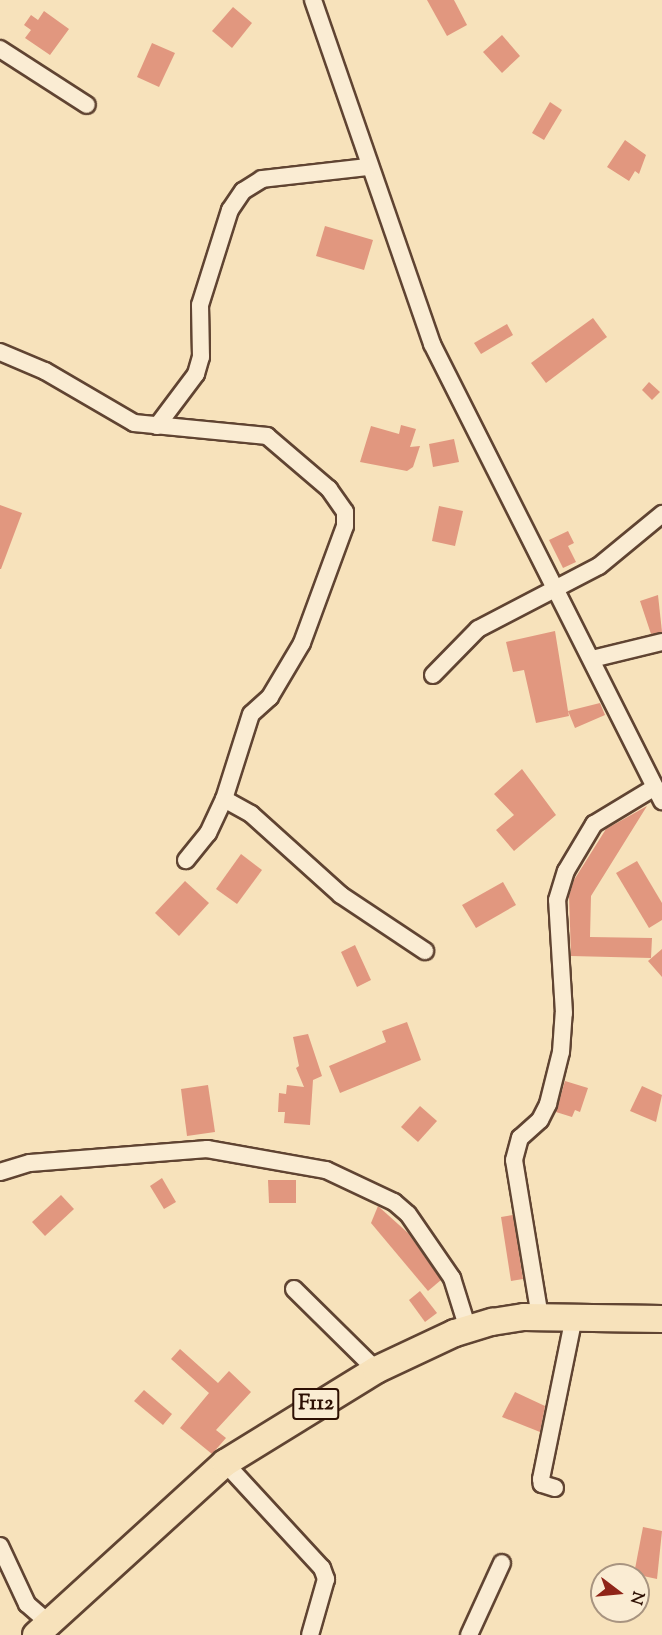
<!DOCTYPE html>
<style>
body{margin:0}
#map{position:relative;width:662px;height:1635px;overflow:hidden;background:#f7e2bb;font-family:"Sorts Mill Goudy",serif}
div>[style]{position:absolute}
.building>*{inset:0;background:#e1977f}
.roads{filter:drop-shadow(2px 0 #604432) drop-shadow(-2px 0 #604432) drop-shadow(0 2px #604432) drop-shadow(0 -2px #604432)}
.street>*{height:16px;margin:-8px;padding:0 8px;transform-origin:8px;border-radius:8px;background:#faecd3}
.primary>*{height:26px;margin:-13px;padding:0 13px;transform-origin:13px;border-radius:13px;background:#f7e2bb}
span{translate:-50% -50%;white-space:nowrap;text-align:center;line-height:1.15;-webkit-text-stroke:4.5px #faecd3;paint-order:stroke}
.shield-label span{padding:2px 4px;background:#faecd3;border:2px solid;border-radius:4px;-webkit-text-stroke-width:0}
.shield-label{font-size:21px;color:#2e1004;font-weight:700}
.north{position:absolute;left:590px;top:1563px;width:60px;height:60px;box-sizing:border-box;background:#faecd3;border:2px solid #a89480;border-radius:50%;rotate:106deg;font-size:16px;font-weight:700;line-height:24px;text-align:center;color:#2e1004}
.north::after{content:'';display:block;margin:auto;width:21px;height:27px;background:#8f2418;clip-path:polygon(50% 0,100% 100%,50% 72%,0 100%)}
</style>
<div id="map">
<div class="building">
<div style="clip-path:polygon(427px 0,454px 0,467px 25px,447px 36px)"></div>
<div style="clip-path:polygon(233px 7px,252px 23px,232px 48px,212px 31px)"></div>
<div style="clip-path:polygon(44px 11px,69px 29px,50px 55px,25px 38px,31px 30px,24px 25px,31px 15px,38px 20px)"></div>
<div style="clip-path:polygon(502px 35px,520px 56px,502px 73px,483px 52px)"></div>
<div style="clip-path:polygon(152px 43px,175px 53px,159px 87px,137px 77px)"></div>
<div style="clip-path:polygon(550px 102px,562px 110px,544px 140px,532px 133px)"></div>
<div style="clip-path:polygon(625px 140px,646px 155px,639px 174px,635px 171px,629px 181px,607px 167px)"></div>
<div style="clip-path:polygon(325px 226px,373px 240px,364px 270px,316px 256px)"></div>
<div style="clip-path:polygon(593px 318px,607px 337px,546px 383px,531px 363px)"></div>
<div style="clip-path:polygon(507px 324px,513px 335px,481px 354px,474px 343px)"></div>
<div style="clip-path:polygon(649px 382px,660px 392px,652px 400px,642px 390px)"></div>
<div style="clip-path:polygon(401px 425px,416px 429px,410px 447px,420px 446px,413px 467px,407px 471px,360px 462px,371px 426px,399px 434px)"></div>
<div style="clip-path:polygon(454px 439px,459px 462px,433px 467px,429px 444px)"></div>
<div style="clip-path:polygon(0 505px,22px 513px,1px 569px,0 569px)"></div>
<div style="clip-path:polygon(439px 506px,463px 511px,455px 546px,432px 541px)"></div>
<div style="clip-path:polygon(568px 531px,574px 543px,568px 546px,576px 562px,563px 568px,549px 540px)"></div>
<div style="clip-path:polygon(658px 595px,662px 632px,651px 634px,640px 601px)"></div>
<div style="clip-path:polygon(555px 631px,568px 711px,600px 703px,605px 715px,575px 728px,568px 711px,569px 716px,536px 723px,524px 670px,513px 672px,506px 642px)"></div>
<div style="clip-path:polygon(522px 769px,556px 815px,514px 851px,496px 830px,514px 815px,494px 794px)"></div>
<div style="clip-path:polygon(647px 806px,591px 896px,590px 937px,652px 938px,651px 958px,571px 956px,569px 896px,574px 880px,606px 829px)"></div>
<div style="clip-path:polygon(241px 854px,262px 870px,237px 904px,216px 889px)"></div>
<div style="clip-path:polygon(637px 861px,662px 903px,662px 920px,649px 928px,616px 873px)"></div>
<div style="clip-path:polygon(185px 881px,209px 903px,179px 936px,155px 913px)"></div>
<div style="clip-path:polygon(503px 882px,516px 905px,476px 928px,462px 905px)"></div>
<div style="clip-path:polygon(355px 945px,371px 980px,357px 987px,341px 952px)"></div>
<div style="clip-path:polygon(662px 949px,662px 977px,648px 961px)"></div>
<div style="clip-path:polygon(407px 1022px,421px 1060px,340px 1093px,329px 1066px,386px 1042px,382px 1031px)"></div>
<div style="clip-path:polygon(308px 1034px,322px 1076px,313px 1080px,310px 1125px,284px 1123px,285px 1112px,278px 1112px,279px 1093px,286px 1094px,287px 1085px,304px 1087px,296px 1068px,299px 1066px,293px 1037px)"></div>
<div style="clip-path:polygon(565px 1081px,588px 1088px,580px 1112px,575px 1110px,572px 1117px,556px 1112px)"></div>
<div style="clip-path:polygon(208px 1085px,215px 1132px,187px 1136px,181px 1089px)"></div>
<div style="clip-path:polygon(642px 1086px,662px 1095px,656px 1122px,630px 1111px)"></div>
<div style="clip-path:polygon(420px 1106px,437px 1121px,418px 1142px,401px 1127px)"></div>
<div style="clip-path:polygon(162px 1178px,176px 1202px,164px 1209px,150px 1186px)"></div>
<div style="clip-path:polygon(268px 1180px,296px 1180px,296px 1203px,269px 1203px)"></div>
<div style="clip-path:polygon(61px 1195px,74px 1209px,45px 1236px,32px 1222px)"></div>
<div style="clip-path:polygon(378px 1206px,408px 1233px,441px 1280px,428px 1291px,371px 1223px)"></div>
<div style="clip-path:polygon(513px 1215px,523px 1279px,511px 1281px,501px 1217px)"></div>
<div style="clip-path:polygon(420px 1291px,437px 1313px,425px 1322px,409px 1300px)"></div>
<div style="clip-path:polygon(180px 1349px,218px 1383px,229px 1371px,251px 1392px,216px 1430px,226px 1438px,212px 1454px,180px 1428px,209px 1393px,171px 1359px)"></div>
<div style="clip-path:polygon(144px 1390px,172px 1414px,163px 1425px,134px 1401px)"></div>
<div style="clip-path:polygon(515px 1392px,545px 1406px,540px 1432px,502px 1417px)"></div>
<div style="clip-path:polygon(643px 1527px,662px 1531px,657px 1579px,634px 1574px)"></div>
</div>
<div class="roads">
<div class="street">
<div style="left:313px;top:0;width:364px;rotate:70.9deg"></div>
<div style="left:432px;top:344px;width:512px;rotate:63.28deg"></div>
<div style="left:0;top:49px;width:103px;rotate:32.8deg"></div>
<div style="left:0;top:352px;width:49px;rotate:22.9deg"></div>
<div style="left:45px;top:371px;width:103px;rotate:30.3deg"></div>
<div style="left:134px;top:423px;width:134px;rotate:5.6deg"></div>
<div style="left:267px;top:436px;width:82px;rotate:40.5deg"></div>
<div style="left:329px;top:489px;width:28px;rotate:55deg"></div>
<div style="left:345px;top:512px;width:14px;rotate:90deg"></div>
<div style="left:345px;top:526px;width:125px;rotate:110.2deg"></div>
<div style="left:302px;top:643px;width:63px;rotate:120.7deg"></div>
<div style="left:270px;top:697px;width:25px;rotate:138deg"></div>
<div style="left:251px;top:714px;width:89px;rotate:107.6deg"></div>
<div style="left:224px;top:799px;width:38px;rotate:115deg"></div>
<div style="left:208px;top:833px;width:35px;rotate:129deg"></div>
<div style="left:157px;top:426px;width:65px;rotate:-53.1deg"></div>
<div style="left:196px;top:374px;width:18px;rotate:-74deg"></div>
<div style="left:201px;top:357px;width:52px;rotate:-91.1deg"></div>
<div style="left:200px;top:305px;width:100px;rotate:-72.5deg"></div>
<div style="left:230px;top:210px;width:23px;rotate:-56deg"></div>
<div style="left:243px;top:191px;width:22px;rotate:-32deg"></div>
<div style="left:262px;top:179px;width:107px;rotate:-6.5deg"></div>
<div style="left:592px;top:659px;width:72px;rotate:-13.7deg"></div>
<div style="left:433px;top:675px;width:64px;rotate:-45.6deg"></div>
<div style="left:478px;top:629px;width:136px;rotate:-27.5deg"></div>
<div style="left:599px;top:566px;width:82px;rotate:-39.5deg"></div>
<div style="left:224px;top:799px;width:31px;rotate:29deg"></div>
<div style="left:251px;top:814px;width:121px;rotate:42deg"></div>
<div style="left:341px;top:895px;width:101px;rotate:33.7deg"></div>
<div style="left:0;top:1172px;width:31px;rotate:-17deg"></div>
<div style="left:30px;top:1163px;width:178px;rotate:-4.5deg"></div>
<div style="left:207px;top:1149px;width:121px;rotate:10deg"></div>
<div style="left:326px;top:1170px;width:75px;rotate:25.2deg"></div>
<div style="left:394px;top:1202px;width:18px;rotate:41deg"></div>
<div style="left:408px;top:1214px;width:78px;rotate:55.5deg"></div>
<div style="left:452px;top:1278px;width:53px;rotate:72.6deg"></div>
<div style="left:294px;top:1289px;width:115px;rotate:44.6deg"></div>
<div style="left:540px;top:1317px;width:159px;rotate:-99.4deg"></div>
<div style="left:514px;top:1160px;width:23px;rotate:-75deg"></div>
<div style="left:520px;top:1138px;width:27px;rotate:-42deg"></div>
<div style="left:540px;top:1120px;width:18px;rotate:-63deg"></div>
<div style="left:548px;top:1104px;width:54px;rotate:-76deg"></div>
<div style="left:561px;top:1052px;width:39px;rotate:-86deg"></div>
<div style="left:564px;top:1013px;width:113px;rotate:-93.5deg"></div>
<div style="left:557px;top:900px;width:30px;rotate:-73deg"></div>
<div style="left:566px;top:871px;width:55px;rotate:-59.2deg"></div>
<div style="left:594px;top:824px;width:71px;rotate:-31.2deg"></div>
<div style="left:225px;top:1463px;width:143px;rotate:47.3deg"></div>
<div style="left:322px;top:1568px;width:12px;rotate:70deg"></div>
<div style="left:326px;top:1579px;width:58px;rotate:105.9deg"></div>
<div style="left:555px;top:1488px;width:14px;rotate:-163deg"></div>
<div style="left:542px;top:1484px;width:5px;rotate:-101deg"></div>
<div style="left:541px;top:1479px;width:165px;rotate:-78.5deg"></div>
<div style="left:0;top:1546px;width:64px;rotate:65deg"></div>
<div style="left:27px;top:1604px;width:29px;rotate:41deg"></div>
<div style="left:469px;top:1635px;width:79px;rotate:-65.4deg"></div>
</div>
<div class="primary">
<div style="left:36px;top:1635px;width:256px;rotate:-42.3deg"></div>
<div style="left:225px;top:1463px;width:177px;rotate:-31.6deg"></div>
<div style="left:376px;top:1370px;width:87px;rotate:-25.1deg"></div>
<div style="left:455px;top:1333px;width:39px;rotate:-17deg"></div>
<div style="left:492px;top:1322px;width:32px;rotate:-9deg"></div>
<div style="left:524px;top:1317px;width:138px;rotate:0.8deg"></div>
</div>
</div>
<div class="shield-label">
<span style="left:316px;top:1404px">F112</span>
</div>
<div class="north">N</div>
</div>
